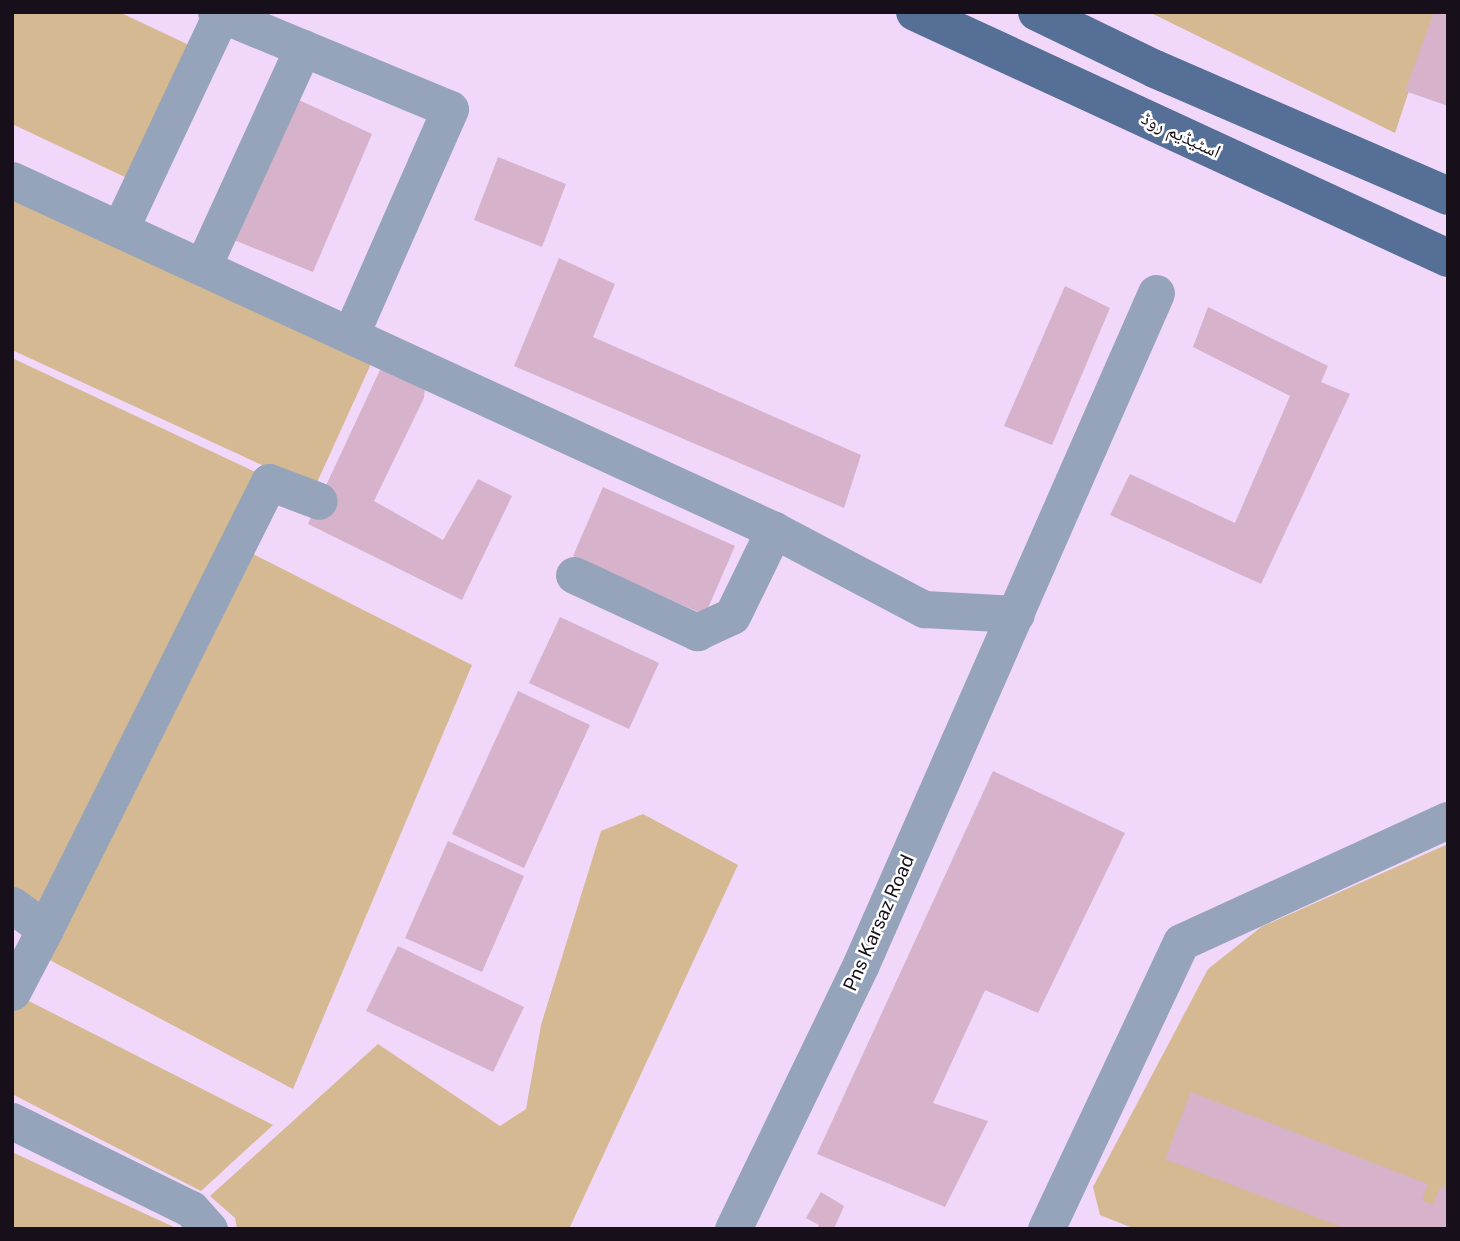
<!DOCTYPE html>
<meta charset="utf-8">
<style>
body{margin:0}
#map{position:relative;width:1460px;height:1241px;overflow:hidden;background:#f1d8fa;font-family:"Public Sans","Noto Naskh Arabic",sans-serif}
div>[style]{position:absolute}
.green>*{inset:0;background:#d4b992}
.building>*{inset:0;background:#d6b2cb}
.minor>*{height:37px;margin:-18.5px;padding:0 18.5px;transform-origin:18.5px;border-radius:18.5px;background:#95a4ba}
.major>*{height:38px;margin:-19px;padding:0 19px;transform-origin:19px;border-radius:19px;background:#556f96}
span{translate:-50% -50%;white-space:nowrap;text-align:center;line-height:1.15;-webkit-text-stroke:5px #fff;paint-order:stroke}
.street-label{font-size:19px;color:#170f1a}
.frame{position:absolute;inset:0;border:14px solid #170f1a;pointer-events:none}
</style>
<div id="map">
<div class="green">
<div style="clip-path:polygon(12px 12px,119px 12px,189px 45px,127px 178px,12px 124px)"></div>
<div style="clip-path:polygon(1149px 12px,1435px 12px,1395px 133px)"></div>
<div style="clip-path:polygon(12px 199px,371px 364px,314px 489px,12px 350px)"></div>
<div style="clip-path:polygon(12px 358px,262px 475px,41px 921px,12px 895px)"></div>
<div style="clip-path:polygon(247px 551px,472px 665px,293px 1089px,44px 957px)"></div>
<div style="clip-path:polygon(643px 814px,738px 865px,569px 1229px,237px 1229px,235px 1218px,210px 1196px,378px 1044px,500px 1126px,526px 1109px,541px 1025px,601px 831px)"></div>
<div style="clip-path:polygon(1448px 844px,1448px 1229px,1135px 1229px,1100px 1215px,1093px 1187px,1208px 969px,1261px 927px)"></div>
<div style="clip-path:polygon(19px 996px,273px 1125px,201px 1191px,12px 1094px,12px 1011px)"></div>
<div style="clip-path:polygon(12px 1152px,178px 1229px,12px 1229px)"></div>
</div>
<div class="building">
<div style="clip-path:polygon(1434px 12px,1448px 12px,1448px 106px,1405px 91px)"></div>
<div style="clip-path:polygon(299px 100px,372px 134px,313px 272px,234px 240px)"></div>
<div style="clip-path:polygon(498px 157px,566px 184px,542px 247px,474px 220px)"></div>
<div style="clip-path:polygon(559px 258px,615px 284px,593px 337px,861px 455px,844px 508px,514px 366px)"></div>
<div style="clip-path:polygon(1065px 286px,1110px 308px,1052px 445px,1004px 426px)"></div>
<div style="clip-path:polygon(1208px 307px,1328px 366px,1321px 382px,1350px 394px,1261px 584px,1110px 515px,1130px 474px,1235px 523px,1290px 396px,1193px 347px)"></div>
<div style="clip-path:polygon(380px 370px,392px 370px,425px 384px,424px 398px,374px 501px,443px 540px,478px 479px,512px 496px,462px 600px,308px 524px)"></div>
<div style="clip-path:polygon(603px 487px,735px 546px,705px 615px,573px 556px)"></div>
<div style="clip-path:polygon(560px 617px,659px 663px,629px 729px,529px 683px)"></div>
<div style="clip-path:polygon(518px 691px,590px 725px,524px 868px,452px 834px)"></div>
<div style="clip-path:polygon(993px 771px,1125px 833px,1038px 1013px,985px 990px,933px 1103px,988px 1121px,945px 1207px,817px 1154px)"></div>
<div style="clip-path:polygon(448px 841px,524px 876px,482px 972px,405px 938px)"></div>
<div style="clip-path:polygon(398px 946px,524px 1007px,493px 1072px,366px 1011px)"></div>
<div style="clip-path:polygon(1191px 1092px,1428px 1184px,1422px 1200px,1433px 1205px,1440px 1187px,1448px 1190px,1448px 1229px,1347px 1229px,1165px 1159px)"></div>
<div style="clip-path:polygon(821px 1192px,844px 1206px,834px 1229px,817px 1229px,819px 1225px,806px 1218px)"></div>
</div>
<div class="minor">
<div style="left:216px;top:12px;width:253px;rotate:22.5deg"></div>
<div style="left:450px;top:109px;width:245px;rotate:113.8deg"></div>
<div style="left:12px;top:180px;width:839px;rotate:24.67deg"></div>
<div style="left:774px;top:530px;width:170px;rotate:27.8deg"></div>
<div style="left:924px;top:609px;width:92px;rotate:3.1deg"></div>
<div style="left:120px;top:229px;width:238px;rotate:-64.8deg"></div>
<div style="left:203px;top:266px;width:240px;rotate:-65.4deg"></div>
<div style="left:574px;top:575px;width:136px;rotate:24.9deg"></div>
<div style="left:697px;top:632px;width:38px;rotate:-25deg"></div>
<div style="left:732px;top:616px;width:96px;rotate:-64deg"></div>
<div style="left:12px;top:905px;width:41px;rotate:36deg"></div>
<div style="left:45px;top:929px;width:71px;rotate:117.6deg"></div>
<div style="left:45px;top:929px;width:500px;rotate:-63.4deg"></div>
<div style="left:269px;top:482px;width:53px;rotate:20.8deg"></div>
<div style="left:12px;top:1121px;width:199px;rotate:26.2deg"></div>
<div style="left:191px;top:1209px;width:27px;rotate:48deg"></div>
<div style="left:733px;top:1229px;width:294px;rotate:-64.2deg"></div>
<div style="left:861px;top:964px;width:733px;rotate:-66.27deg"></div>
<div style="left:1046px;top:1229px;width:317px;rotate:-64.8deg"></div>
<div style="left:1181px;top:942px;width:294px;rotate:-24.6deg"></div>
</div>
<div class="major">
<div style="left:915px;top:12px;width:587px;rotate:24.78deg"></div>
<div style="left:1037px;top:12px;width:131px;rotate:25.8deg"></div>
<div style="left:1155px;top:69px;width:319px;rotate:23.4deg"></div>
</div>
<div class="street-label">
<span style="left:1181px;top:135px;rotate:25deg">اسٹیڈیم روڈ</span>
<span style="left:879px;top:923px;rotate:-66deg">Pns Karsaz Road</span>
</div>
<div class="frame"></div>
</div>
